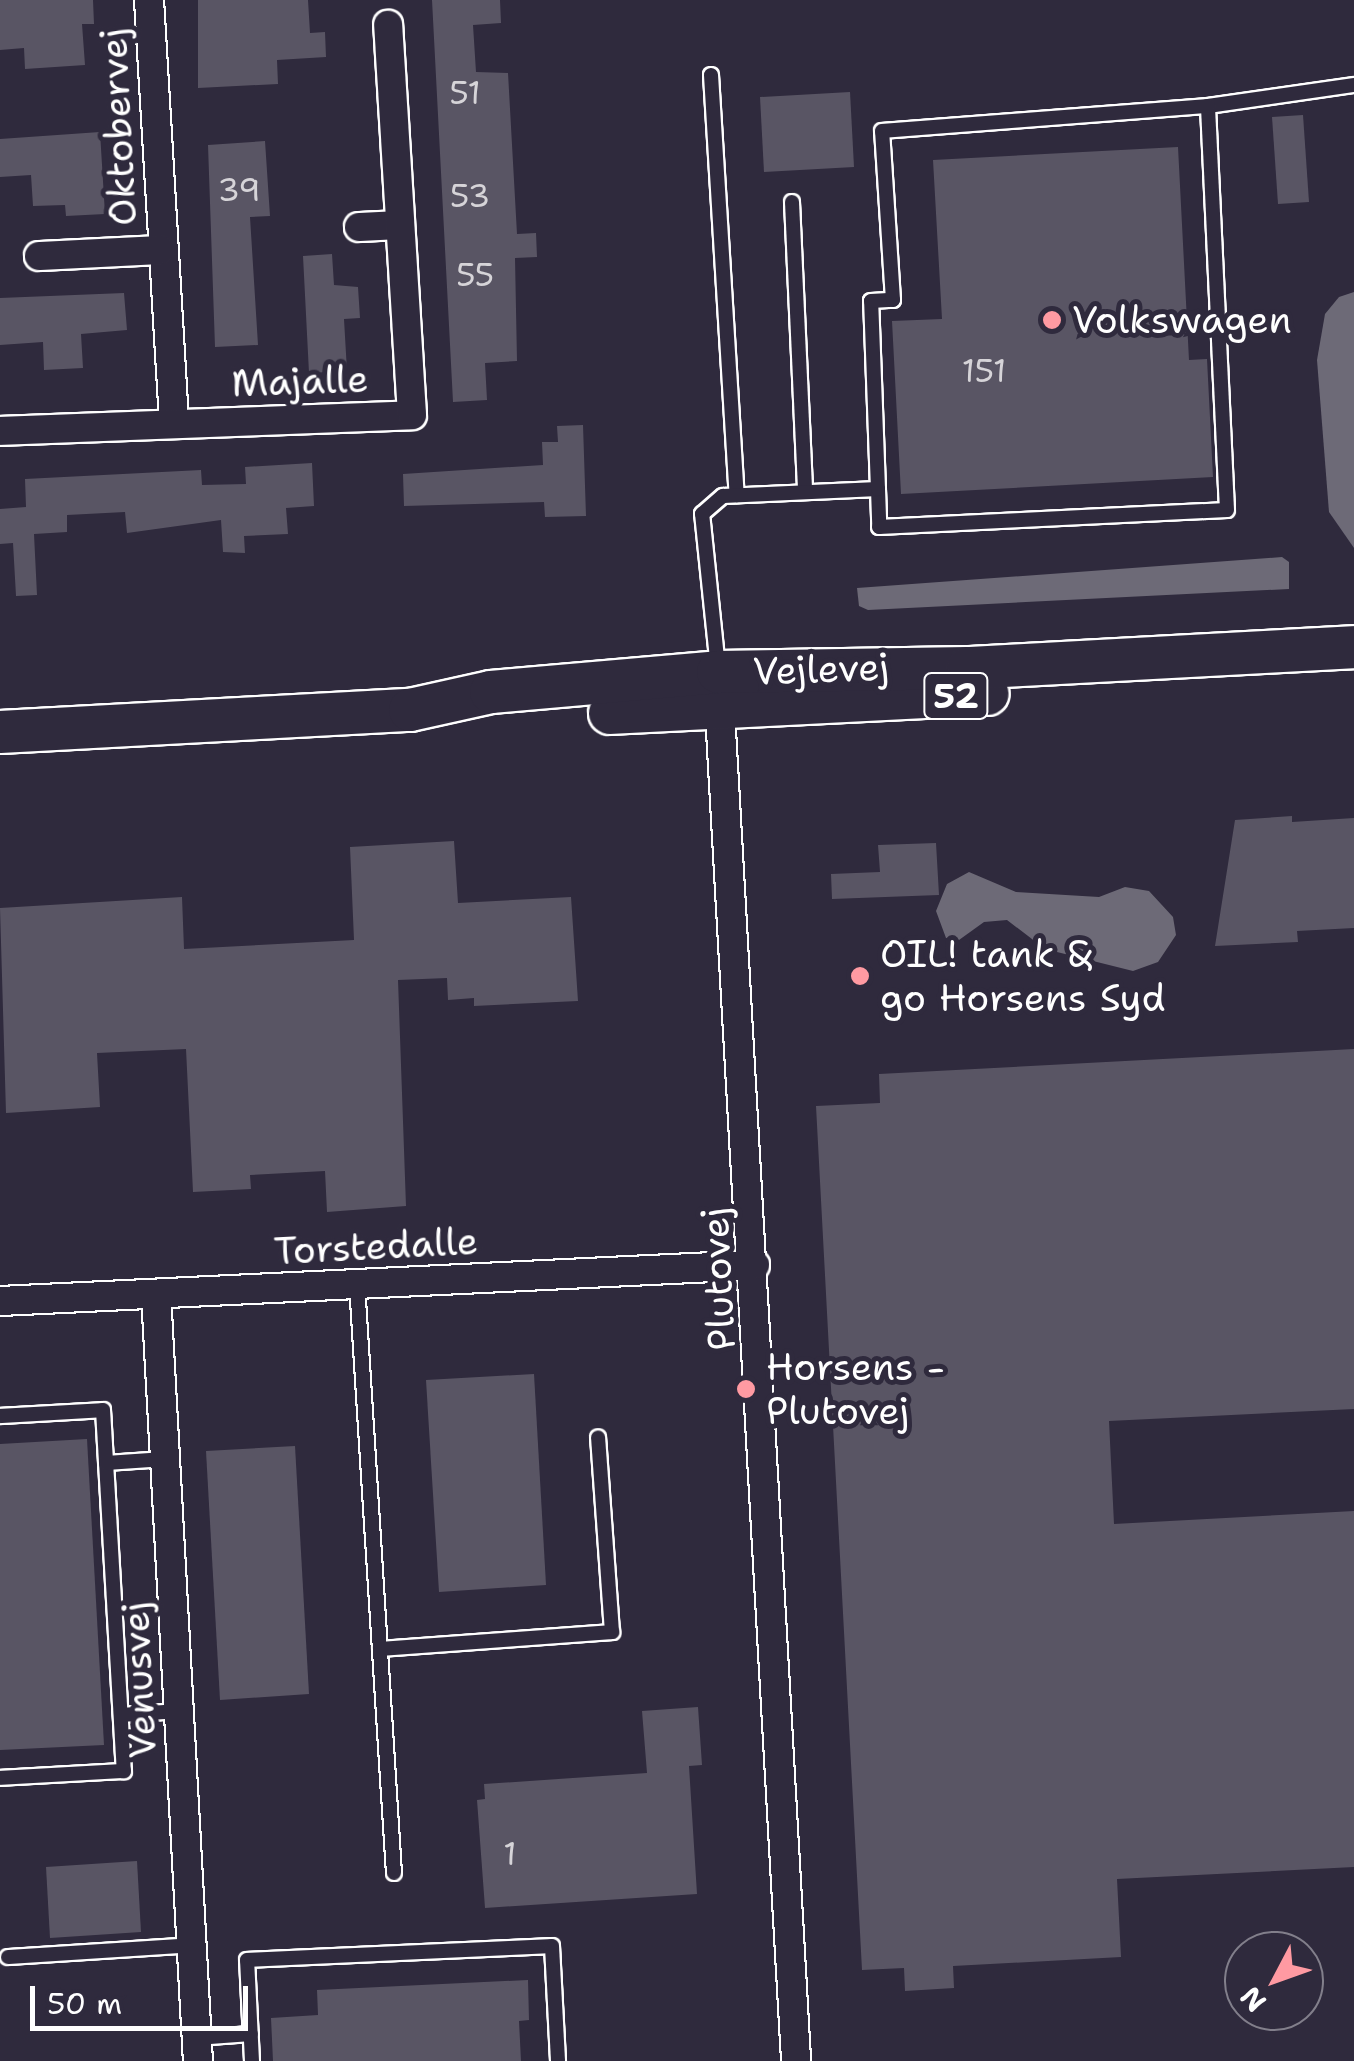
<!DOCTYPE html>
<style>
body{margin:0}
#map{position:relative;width:1354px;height:2061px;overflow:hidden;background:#2f2a3d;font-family:"Shantell Sans",sans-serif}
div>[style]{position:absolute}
.water>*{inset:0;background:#6d6a77}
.building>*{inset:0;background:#595564}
.roads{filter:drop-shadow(2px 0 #fff) drop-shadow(-2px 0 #fff) drop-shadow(0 2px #fff) drop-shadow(0 -2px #fff)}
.lane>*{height:14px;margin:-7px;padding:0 7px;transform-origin:7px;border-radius:7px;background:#2f2a3d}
.street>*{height:28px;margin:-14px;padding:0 14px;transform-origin:14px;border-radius:14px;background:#2f2a3d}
.primary>*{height:42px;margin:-21px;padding:0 21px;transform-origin:21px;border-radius:21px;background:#2f2a3d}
.dots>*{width:28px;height:28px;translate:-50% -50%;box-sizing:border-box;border:5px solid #2f2a3d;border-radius:50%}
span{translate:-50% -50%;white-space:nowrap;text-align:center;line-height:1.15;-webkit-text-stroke:10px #2f2a3d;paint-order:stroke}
.number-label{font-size:32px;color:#d6d4d8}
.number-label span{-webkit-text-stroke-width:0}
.shield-label span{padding:2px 8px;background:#2f2a3d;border:2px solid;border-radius:8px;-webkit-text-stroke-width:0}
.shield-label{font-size:35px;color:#fff;font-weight:700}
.street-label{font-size:38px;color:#fff}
.poi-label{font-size:38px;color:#fff}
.left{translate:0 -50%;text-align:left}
.north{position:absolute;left:1224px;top:1931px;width:100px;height:100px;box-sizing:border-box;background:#2f2a3d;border:2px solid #827f8b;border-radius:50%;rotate:229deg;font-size:28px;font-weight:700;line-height:40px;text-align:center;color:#fff}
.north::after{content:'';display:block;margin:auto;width:35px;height:45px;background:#ff9aa2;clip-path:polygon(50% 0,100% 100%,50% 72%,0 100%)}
.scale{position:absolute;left:30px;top:1986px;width:218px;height:45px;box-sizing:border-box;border:5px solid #fff;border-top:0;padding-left:12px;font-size:30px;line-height:35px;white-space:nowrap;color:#fff;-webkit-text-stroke:8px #2f2a3d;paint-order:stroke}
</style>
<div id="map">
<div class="water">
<div style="clip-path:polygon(1354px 292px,1354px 548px,1329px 512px,1317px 360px,1325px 314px,1339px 297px)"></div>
<div style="clip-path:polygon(1282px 557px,1289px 562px,1289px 589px,868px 610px,859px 606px,857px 588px)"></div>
<div style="clip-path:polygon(969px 872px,1016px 892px,1099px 897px,1125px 887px,1149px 891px,1173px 917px,1176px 935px,1158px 962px,1133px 971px,1045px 949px,1007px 920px,984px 922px,959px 940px,946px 938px,936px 911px,947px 884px)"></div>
</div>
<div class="building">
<div style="clip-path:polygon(0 0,93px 0,94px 24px,82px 24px,85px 65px,25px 69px,24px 48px,0 50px)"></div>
<div style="clip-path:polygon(198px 0,308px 0,310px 33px,325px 32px,326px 57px,277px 60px,278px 84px,198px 88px)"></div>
<div style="clip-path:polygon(432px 0,500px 0,501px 23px,473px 25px,476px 72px,508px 73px,517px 234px,536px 233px,537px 257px,515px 258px,517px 361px,485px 363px,487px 400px,453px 402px)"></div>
<div style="clip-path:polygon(850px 92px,854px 167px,764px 172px,760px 97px)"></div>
<div style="clip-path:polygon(1303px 115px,1309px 202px,1278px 204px,1272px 117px)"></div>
<div style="clip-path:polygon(100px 132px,105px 214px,66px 216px,65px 205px,33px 206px,31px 175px,0 177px,0 139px)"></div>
<div style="clip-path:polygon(265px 141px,270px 216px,250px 217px,258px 345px,215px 347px,208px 145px)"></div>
<div style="clip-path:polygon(1178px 147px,1189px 360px,1207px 359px,1213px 477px,901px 494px,892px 321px,942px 319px,933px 160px)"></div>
<div style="clip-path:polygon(332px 254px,334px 285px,358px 287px,360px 318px,344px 319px,347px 371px,309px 373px,303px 256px)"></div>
<div style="clip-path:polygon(124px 293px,127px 330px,81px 334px,83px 368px,44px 370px,43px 342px,0 345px,0 298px)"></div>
<div style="clip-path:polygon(583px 425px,586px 516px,545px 517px,544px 502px,404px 506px,403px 474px,543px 465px,542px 442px,558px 442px,557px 426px)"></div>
<div style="clip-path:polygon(312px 463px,314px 506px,286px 508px,288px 534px,244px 536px,245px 553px,223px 552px,221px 520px,127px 533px,125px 512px,67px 515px,67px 532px,34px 534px,37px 595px,16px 596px,13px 543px,0 544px,0 509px,26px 507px,25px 479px,201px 470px,202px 485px,246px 484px,245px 467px)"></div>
<div style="clip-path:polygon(1292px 816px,1292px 822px,1354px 818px,1354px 928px,1297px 931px,1298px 942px,1215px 946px,1235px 820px)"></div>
<div style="clip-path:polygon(454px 841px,458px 903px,571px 897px,578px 1001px,474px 1006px,474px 998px,448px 1000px,447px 978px,398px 980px,406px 1206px,327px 1212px,325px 1171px,250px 1175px,251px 1189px,193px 1192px,186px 1049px,97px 1053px,100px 1107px,6px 1113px,0 908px,182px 897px,184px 949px,354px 940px,350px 847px)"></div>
<div style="clip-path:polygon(936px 843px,939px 895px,832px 899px,831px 874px,880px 872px,878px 845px)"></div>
<div style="clip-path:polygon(1354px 1049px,1354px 1409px,1109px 1421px,1114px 1524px,1354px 1511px,1354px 1867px,1117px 1879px,1121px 1957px,953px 1966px,954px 1988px,905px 1991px,904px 1968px,862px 1970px,816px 1106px,880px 1103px,879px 1074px)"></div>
<div style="clip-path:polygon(534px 1374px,546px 1585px,439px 1592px,426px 1380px)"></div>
<div style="clip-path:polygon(87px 1439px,104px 1745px,0 1750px,0 1444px)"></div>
<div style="clip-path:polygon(295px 1446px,309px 1694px,220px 1700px,206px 1451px)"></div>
<div style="clip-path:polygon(698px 1707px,702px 1765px,689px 1766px,697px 1894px,485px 1908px,477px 1800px,485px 1799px,484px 1784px,647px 1773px,642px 1711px)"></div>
<div style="clip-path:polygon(137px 1861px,141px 1932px,50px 1938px,46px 1867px)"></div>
<div style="clip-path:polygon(528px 1980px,529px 2020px,519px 2021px,521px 2061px,273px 2061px,271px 2018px,318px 2015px,317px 1990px)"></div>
</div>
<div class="roads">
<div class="lane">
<div style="left:711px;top:75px;width:421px;rotate:86.5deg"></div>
<div style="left:792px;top:202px;width:290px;rotate:87.4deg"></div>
<div style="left:878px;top:489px;width:38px;rotate:88deg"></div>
<div style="left:879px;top:527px;width:348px;rotate:-2.8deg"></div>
<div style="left:1227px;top:510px;width:404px;rotate:-92.7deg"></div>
<div style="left:1208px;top:106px;width:148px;rotate:-8.2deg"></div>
<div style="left:718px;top:668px;width:155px;rotate:-95.9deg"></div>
<div style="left:702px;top:514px;width:28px;rotate:-41deg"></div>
<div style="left:723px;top:496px;width:155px;rotate:-2.6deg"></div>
<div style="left:878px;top:489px;width:188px;rotate:-92.1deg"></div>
<div style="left:871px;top:301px;width:22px;rotate:-3deg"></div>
<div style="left:893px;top:300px;width:169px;rotate:-93.7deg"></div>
<div style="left:882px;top:131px;width:327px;rotate:-4.4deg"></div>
<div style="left:357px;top:1284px;width:590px;rotate:86.41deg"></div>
<div style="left:0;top:1416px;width:103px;rotate:-3.3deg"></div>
<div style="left:103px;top:1410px;width:362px;rotate:86.7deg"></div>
<div style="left:124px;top:1771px;width:124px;rotate:176.8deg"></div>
<div style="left:106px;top:1463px;width:59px;rotate:-3.9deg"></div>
<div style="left:380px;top:1649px;width:233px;rotate:-4.2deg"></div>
<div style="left:612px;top:1632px;width:195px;rotate:-94.1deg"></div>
<div style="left:121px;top:1715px;width:58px;rotate:-3.9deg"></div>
<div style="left:8px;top:1957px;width:184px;rotate:-3.7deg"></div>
<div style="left:196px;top:2038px;width:55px;rotate:-4.2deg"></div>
<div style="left:252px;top:2061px;width:101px;rotate:-92.8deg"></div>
<div style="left:247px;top:1960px;width:305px;rotate:-2.6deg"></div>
<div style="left:552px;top:1946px;width:115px;rotate:87deg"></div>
</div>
<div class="street">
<div style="left:149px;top:0;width:424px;rotate:86.6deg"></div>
<div style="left:359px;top:227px;width:41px;rotate:-2.8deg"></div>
<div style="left:39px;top:256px;width:122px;rotate:-2.8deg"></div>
<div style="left:0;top:431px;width:412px;rotate:-2.2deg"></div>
<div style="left:412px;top:415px;width:391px;rotate:-93.5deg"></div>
<div style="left:719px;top:695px;width:1368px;rotate:86.77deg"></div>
<div style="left:156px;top:1294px;width:768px;rotate:86.87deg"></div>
<div style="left:0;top:1301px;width:756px;rotate:-2.73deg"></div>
</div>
<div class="primary">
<div style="left:610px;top:713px;width:378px;rotate:-2.9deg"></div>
<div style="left:0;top:732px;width:411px;rotate:-3.1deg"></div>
<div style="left:410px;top:710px;width:83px;rotate:-12.5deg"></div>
<div style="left:491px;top:692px;width:228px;rotate:-5deg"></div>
<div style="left:718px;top:672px;width:250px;rotate:-0.9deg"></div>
<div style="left:968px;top:668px;width:387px;rotate:-3.1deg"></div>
</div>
</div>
<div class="dots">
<div style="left:1052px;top:320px;background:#ff9aa2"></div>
<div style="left:860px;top:976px;background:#ff9aa2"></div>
<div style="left:746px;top:1389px;background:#ff9aa2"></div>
</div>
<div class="number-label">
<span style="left:465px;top:93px">51</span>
<span style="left:239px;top:190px">39</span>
<span style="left:470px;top:196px">53</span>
<span style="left:475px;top:275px">55</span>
<span style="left:984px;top:371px">151</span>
<span style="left:510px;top:1854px">1</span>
</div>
<div class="shield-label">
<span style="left:956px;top:696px">52</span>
</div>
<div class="street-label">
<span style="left:118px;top:127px;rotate:-93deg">Oktobervej</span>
<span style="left:300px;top:381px;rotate:-2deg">Majalle</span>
<span style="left:821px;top:669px;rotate:-2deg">Vejlevej</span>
<span style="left:376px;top:1246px;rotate:-3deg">Torstedalle</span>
<span style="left:718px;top:1279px;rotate:-93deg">Plutovej</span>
<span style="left:139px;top:1680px;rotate:-93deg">Venusvej</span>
</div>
<div class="poi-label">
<span class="left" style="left:1072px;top:320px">Volkswagen</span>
<span class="left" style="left:880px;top:976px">OIL! tank &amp;<br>go Horsens Syd</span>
<span class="left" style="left:766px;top:1389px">Horsens -<br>Plutovej</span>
</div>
<div class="north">N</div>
<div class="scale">50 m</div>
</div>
